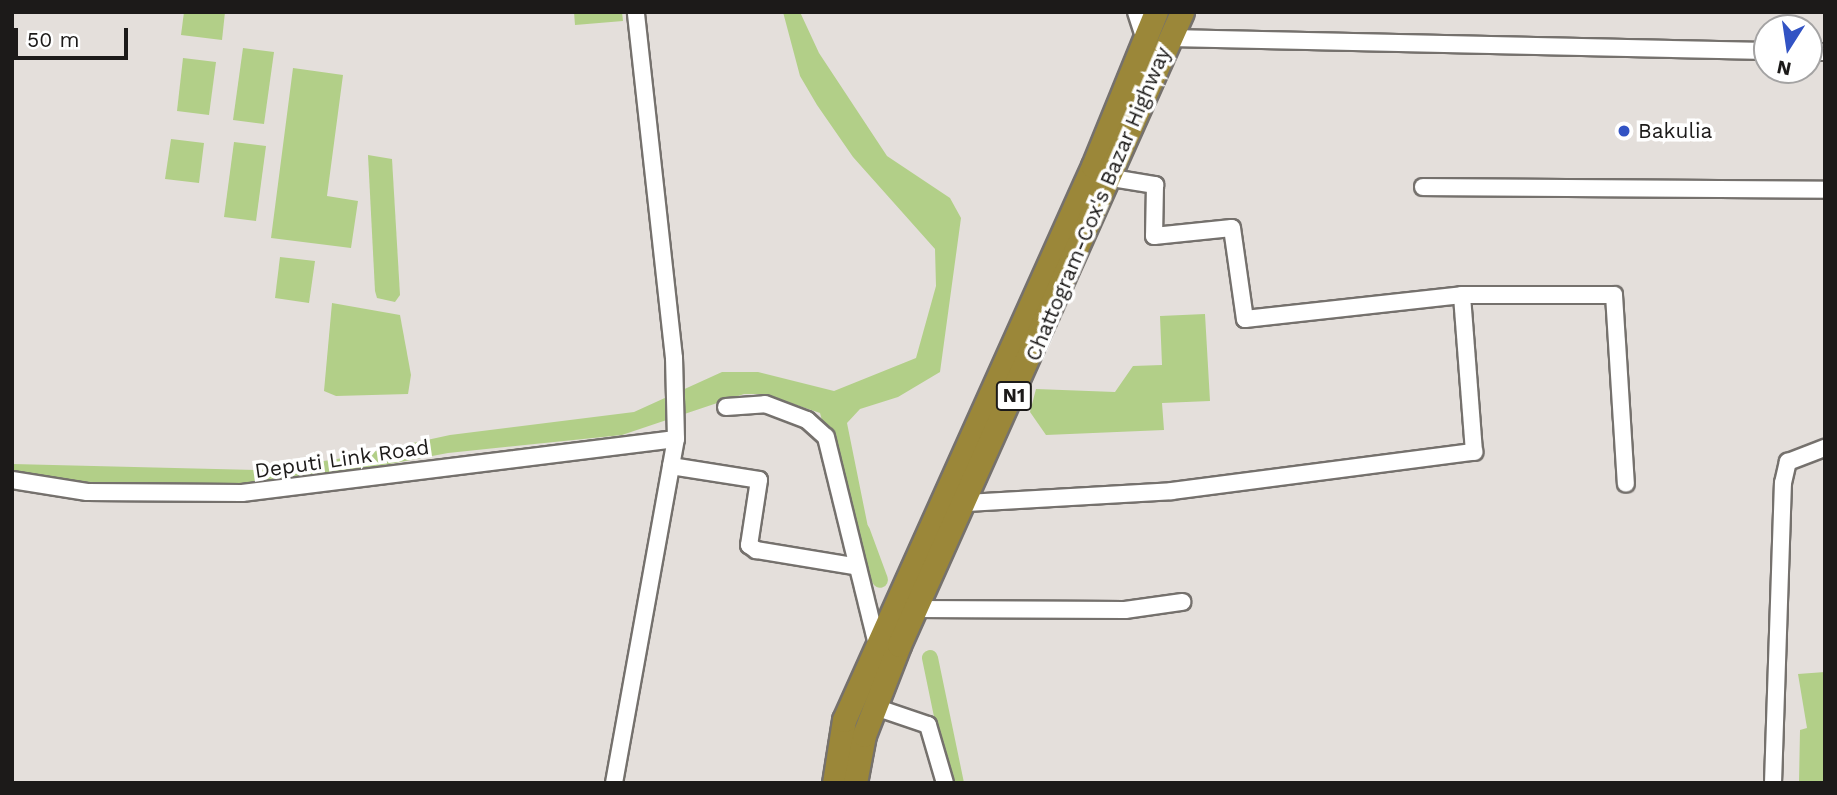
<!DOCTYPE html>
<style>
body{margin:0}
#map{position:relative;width:1837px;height:795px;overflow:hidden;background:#e4dfdb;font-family:"Work Sans",sans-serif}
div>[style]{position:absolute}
.water>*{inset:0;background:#b2cf88}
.canal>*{height:16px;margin:-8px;padding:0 8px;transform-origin:8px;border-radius:8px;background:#b2cf88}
.roads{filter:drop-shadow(2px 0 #75716d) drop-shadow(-2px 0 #75716d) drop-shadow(0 2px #75716d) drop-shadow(0 -2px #75716d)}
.minor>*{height:16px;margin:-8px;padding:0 8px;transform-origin:8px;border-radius:8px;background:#fff}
.highway>*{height:23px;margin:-11.5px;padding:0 11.5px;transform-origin:11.5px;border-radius:11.5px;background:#9b8739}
.dots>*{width:19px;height:19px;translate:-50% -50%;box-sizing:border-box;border:4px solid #fff;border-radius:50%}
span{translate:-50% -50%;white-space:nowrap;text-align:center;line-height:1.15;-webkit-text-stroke:7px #fff;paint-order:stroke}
.shield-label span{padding:2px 5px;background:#fff;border:2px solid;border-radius:5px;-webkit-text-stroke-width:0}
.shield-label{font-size:19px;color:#1c1a19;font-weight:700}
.poi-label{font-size:21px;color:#1c1a19}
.left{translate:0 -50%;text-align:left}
.street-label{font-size:21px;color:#1c1a19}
.frame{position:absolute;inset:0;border:14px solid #1c1a19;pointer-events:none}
.north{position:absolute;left:1753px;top:14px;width:70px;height:70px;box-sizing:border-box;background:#fff;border:2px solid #a4a3a3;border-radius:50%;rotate:192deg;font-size:19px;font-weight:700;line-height:28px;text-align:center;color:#1c1a19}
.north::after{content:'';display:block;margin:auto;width:24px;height:32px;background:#3253c4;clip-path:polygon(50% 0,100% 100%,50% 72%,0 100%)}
.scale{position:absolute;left:14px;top:28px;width:114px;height:32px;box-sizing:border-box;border:4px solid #1c1a19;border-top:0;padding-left:9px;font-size:21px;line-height:24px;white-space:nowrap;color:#1c1a19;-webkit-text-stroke:5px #fff;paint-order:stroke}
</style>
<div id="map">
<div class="water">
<div style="clip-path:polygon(184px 12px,225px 12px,222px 40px,181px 35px)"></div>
<div style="clip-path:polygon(574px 12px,622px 12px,623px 21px,575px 25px)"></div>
<div style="clip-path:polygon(783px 12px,800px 12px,819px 53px,887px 156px,950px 198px,961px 218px,940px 372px,898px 397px,860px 409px,847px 423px,871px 542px,867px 552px,852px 534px,820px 413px,764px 394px,744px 394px,622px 435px,448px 453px,336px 474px,330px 461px,450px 435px,634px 412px,722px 372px,758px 372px,834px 391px,916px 358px,936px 286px,935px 249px,853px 157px,817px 105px,800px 76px)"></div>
<div style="clip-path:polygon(243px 48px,274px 52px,264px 124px,233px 120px)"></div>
<div style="clip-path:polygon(183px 58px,216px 62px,209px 115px,177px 111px)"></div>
<div style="clip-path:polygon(293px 68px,343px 75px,327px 196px,358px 201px,351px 248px,271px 238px)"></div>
<div style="clip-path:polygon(171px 139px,204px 143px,199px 183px,165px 179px)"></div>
<div style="clip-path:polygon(234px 142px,266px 146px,256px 221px,224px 217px)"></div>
<div style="clip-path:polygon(368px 155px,392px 159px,400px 295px,395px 302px,377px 298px,375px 291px)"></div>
<div style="clip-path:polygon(280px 257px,315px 261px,309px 303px,275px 298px)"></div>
<div style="clip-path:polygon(332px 303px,400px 315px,411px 375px,408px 394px,336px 396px,324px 391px)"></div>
<div style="clip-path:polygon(1205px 314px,1210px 401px,1162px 403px,1164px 430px,1046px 435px,1030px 412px,1036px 389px,1115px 392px,1133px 366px,1162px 365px,1160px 316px)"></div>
<div style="clip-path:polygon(1825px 672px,1825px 783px,1799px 783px,1800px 730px,1807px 728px,1798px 674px)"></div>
</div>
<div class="canal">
<div style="left:12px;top:472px;width:254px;rotate:1.4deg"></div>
<div style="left:266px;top:478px;width:86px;rotate:-8.7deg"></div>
<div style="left:862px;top:531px;width:52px;rotate:69.8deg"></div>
<div style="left:930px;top:658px;width:128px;rotate:78.3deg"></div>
</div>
<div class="roads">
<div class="minor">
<div style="left:1136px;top:12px;width:33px;rotate:72deg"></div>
<div style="left:1170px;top:38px;width:597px;rotate:1.25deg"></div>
<div style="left:1809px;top:52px;width:16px"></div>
<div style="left:1112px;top:178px;width:44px;rotate:9.2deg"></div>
<div style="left:1155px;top:185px;width:51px;rotate:91.1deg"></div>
<div style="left:1154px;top:236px;width:78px;rotate:-5.9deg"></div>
<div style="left:1232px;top:228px;width:92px;rotate:81.9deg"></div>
<div style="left:1245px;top:319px;width:218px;rotate:-6.3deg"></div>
<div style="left:1462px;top:295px;width:152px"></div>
<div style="left:1614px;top:295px;width:189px;rotate:86.4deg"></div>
<div style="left:1423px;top:187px;width:402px;rotate:0.4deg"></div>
<div style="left:726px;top:407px;width:39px;rotate:-4deg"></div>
<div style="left:765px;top:404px;width:45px;rotate:20.9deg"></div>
<div style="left:807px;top:420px;width:25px;rotate:42deg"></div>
<div style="left:826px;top:437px;width:213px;rotate:76.2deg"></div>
<div style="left:671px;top:466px;width:89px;rotate:9deg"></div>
<div style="left:759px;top:480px;width:66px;rotate:98.7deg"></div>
<div style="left:749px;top:545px;width:9px;rotate:36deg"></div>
<div style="left:756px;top:550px;width:99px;rotate:9.3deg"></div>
<div style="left:12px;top:480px;width:76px;rotate:9.1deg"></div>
<div style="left:87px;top:492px;width:155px;rotate:0.4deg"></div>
<div style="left:242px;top:493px;width:437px;rotate:-7.1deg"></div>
<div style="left:966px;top:503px;width:206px;rotate:-3.3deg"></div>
<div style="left:1172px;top:491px;width:305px;rotate:-7.4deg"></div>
<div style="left:1474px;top:452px;width:157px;rotate:-94.4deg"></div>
<div style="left:917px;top:609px;width:208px;rotate:0.3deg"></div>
<div style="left:1125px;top:610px;width:58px;rotate:-8deg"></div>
<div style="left:875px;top:707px;width:56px;rotate:18.8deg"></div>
<div style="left:928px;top:725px;width:60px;rotate:73.7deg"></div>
<div style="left:614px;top:783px;width:350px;rotate:-79.8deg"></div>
<div style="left:676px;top:439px;width:81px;rotate:-91.4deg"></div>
<div style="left:674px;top:358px;width:348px;rotate:-96.3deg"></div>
<div style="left:1773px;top:783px;width:300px;rotate:-88.1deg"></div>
<div style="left:1783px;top:483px;width:22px;rotate:-77deg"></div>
<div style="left:1788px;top:462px;width:40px;rotate:-21deg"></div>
</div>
<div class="highway">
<div style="left:834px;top:783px;width:64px;rotate:-81deg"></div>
<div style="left:844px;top:720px;width:607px;rotate:-65.8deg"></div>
<div style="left:1093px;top:166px;width:166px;rotate:-67.8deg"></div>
<div style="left:855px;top:783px;width:49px;rotate:-79.4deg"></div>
<div style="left:864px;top:735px;width:97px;rotate:-68.7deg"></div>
<div style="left:899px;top:645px;width:693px;rotate:-65.91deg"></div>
</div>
</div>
<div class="dots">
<div style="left:1624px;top:131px;background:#3253c4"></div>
</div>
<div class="shield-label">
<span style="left:1014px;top:396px">N1</span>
</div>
<div class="poi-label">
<span class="left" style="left:1638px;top:131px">Bakulia</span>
</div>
<div class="street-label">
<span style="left:1098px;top:204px;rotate:-67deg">Chattogram-Cox's Bazar Highway</span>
<span style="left:342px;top:459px;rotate:-8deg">Deputi Link Road</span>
</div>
<div class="frame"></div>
<div class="north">N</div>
<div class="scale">50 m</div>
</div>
